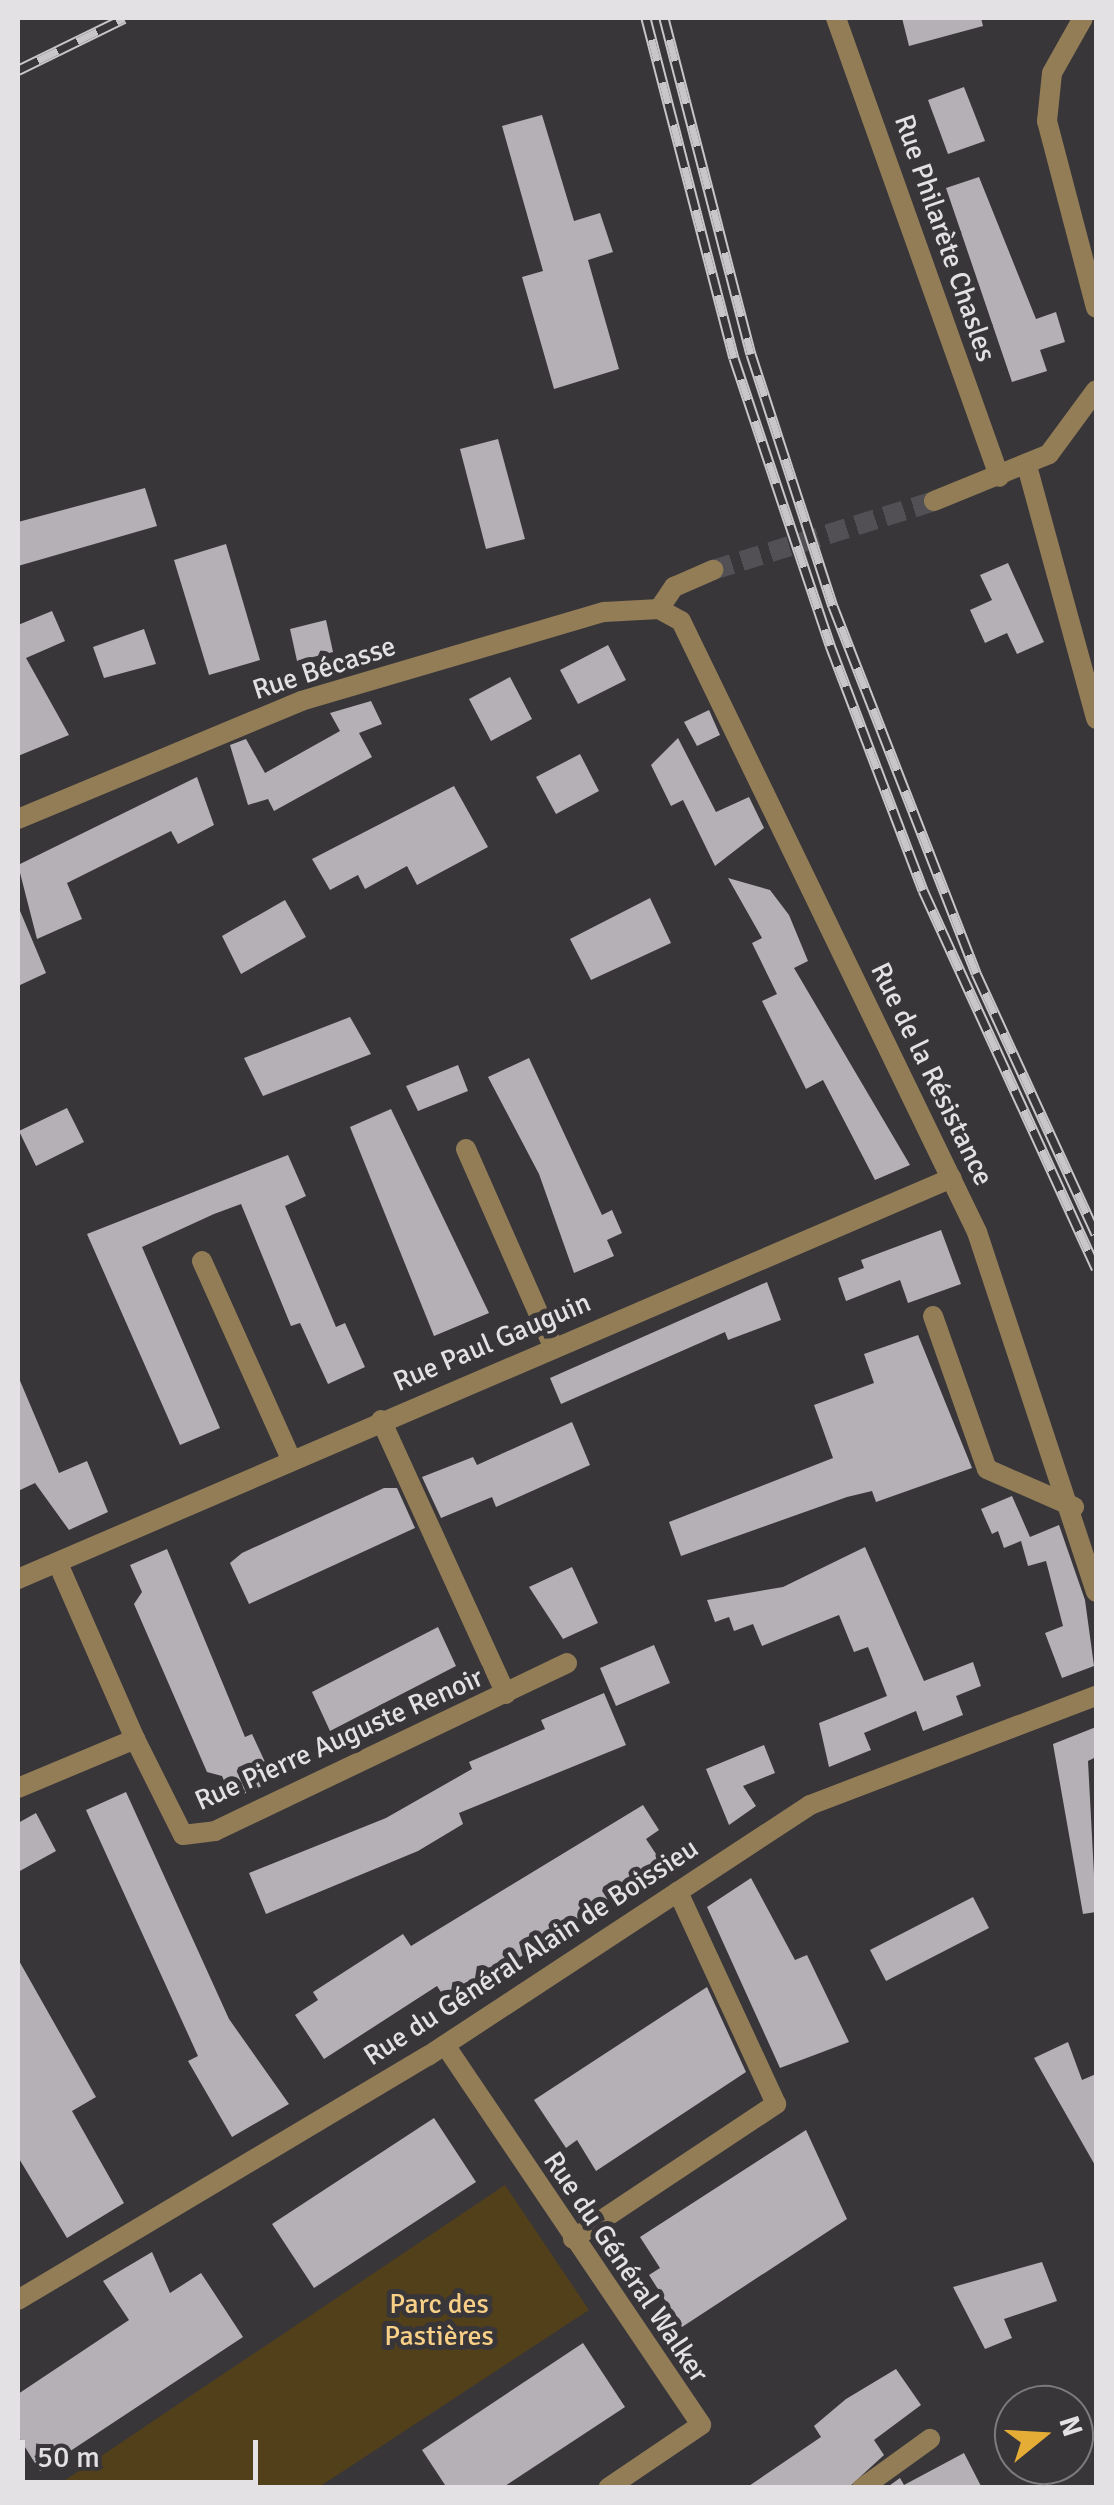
<!DOCTYPE html>
<meta charset="utf-8">
<style>
body{margin:0}
#map{position:relative;width:1114px;height:2505px;overflow:hidden;background:#39363a;font-family:Signika,sans-serif}
div>[style]{position:absolute}
.green>*{inset:0;background:#52401b}
.building>*{inset:0;background:#b4b0b5}
.minor-tunnel>*{height:20px;margin-top:-10px;transform-origin:0;background:repeating-linear-gradient(90deg,#525054 0 20px,transparent 0 30px)}
.minor>*{height:20px;margin:-10px;padding:0 10px;transform-origin:10px;border-radius:10px;background:#927d57}
.rail>*{height:11px;margin-top:-5.5px;transform-origin:0;background:repeating-linear-gradient(90deg,#39363a 0 22px,#c8c6c9 0 44px);box-sizing:border-box;border-block:2px solid #c8c6c9}
span{translate:-50% -50%;white-space:nowrap;text-align:center;line-height:1.15;-webkit-text-stroke:10px #39363a;paint-order:stroke}
.street-label{font-size:28px;color:#e3e1e4}
.park-label{font-size:28px;color:#f7cf86}
.frame{position:absolute;inset:0;border:20px solid #e3e1e4;pointer-events:none}
.north{position:absolute;left:994px;top:2385px;width:100px;height:100px;box-sizing:border-box;background:#39363a;border:2px solid #7d7a7e;border-radius:50%;rotate:72deg;font-size:28px;font-weight:700;line-height:40px;text-align:center;color:#e3e1e4}
.north::after{content:'';display:block;margin:auto;width:35px;height:45px;background:#e5ad35;clip-path:polygon(50% 0,100% 100%,50% 72%,0 100%)}
.scale{position:absolute;left:20px;top:2440px;width:238px;height:45px;box-sizing:border-box;border:5px solid #e3e1e4;border-top:0;padding-left:12px;font-size:30px;line-height:35px;white-space:nowrap;color:#e3e1e4;-webkit-text-stroke:8px #39363a;paint-order:stroke}
</style>
<div id="map">
<div class="green">
<div style="clip-path:polygon(505px 2185px,589px 2310px,319px 2487px,55px 2487px)"></div>
</div>
<div class="building">
<div style="clip-path:polygon(902px 18px,981px 18px,983px 26px,909px 46px)"></div>
<div style="clip-path:polygon(964px 87px,985px 141px,948px 154px,928px 100px)"></div>
<div style="clip-path:polygon(542px 115px,574px 221px,600px 213px,613px 252px,588px 260px,619px 369px,554px 389px,522px 277px,543px 271px,502px 126px)"></div>
<div style="clip-path:polygon(979px 177px,1036px 319px,1056px 312px,1065px 342px,1040px 350px,1047px 371px,1012px 382px,946px 188px)"></div>
<div style="clip-path:polygon(498px 439px,525px 539px,486px 549px,460px 449px)"></div>
<div style="clip-path:polygon(145px 488px,157px 526px,18px 566px,18px 522px)"></div>
<div style="clip-path:polygon(226px 544px,260px 660px,209px 675px,174px 560px)"></div>
<div style="clip-path:polygon(1008px 563px,1044px 642px,1017px 654px,1007px 633px,985px 643px,970px 610px,992px 600px,980px 575px)"></div>
<div style="clip-path:polygon(52px 611px,65px 641px,26px 658px,69px 735px,18px 756px,18px 625px)"></div>
<div style="clip-path:polygon(326px 620px,333px 652px,297px 661px,290px 629px)"></div>
<div style="clip-path:polygon(144px 629px,156px 664px,104px 678px,93px 647px)"></div>
<div style="clip-path:polygon(608px 645px,626px 680px,578px 704px,560px 670px)"></div>
<div style="clip-path:polygon(510px 677px,532px 719px,491px 741px,469px 699px)"></div>
<div style="clip-path:polygon(371px 701px,382px 724px,359px 733px,372px 757px,274px 811px,268px 799px,248px 805px,230px 745px,246px 739px,265px 773px,340px 731px,330px 713px)"></div>
<div style="clip-path:polygon(709px 710px,720px 735px,697px 746px,684px 722px)"></div>
<div style="clip-path:polygon(678px 738px,716px 812px,749px 797px,764px 828px,715px 866px,683px 800px,671px 806px,651px 765px)"></div>
<div style="clip-path:polygon(580px 754px,599px 791px,556px 814px,536px 777px)"></div>
<div style="clip-path:polygon(197px 777px,214px 825px,178px 844px,171px 831px,67px 883px,82px 919px,37px 939px,18px 865px)"></div>
<div style="clip-path:polygon(454px 786px,488px 847px,417px 885px,407px 866px,365px 889px,358px 875px,330px 890px,312px 859px)"></div>
<div style="clip-path:polygon(728px 878px,770px 890px,789px 915px,808px 961px,794px 968px,910px 1165px,875px 1180px,823px 1080px,806px 1089px,762px 1001px,777px 994px,752px 943px,762px 938px)"></div>
<div style="clip-path:polygon(650px 898px,671px 943px,591px 980px,570px 939px)"></div>
<div style="clip-path:polygon(285px 900px,306px 937px,241px 974px,222px 936px)"></div>
<div style="clip-path:polygon(18px 906px,46px 973px,18px 986px)"></div>
<div style="clip-path:polygon(350px 1017px,371px 1054px,263px 1096px,244px 1058px)"></div>
<div style="clip-path:polygon(529px 1058px,602px 1215px,612px 1210px,622px 1233px,607px 1240px,614px 1256px,574px 1273px,539px 1174px,488px 1077px)"></div>
<div style="clip-path:polygon(458px 1065px,468px 1091px,418px 1111px,406px 1086px)"></div>
<div style="clip-path:polygon(67px 1108px,84px 1142px,36px 1166px,19px 1131px)"></div>
<div style="clip-path:polygon(391px 1109px,489px 1313px,434px 1336px,350px 1127px)"></div>
<div style="clip-path:polygon(288px 1155px,306px 1196px,285px 1206px,336px 1327px,345px 1323px,365px 1367px,328px 1384px,300px 1323px,291px 1326px,241px 1204px,214px 1214px,142px 1247px,220px 1428px,180px 1445px,87px 1234px)"></div>
<div style="clip-path:polygon(941px 1230px,961px 1284px,908px 1303px,900px 1280px,846px 1301px,838px 1278px,864px 1268px,861px 1260px)"></div>
<div style="clip-path:polygon(767px 1282px,781px 1320px,728px 1340px,725px 1332px,561px 1404px,550px 1378px)"></div>
<div style="clip-path:polygon(918px 1335px,972px 1468px,876px 1502px,872px 1491px,847px 1497px,681px 1556px,669px 1522px,833px 1458px,814px 1405px,874px 1383px,864px 1354px)"></div>
<div style="clip-path:polygon(18px 1376px,59px 1473px,87px 1461px,108px 1512px,69px 1530px,35px 1483px,18px 1491px)"></div>
<div style="clip-path:polygon(572px 1422px,590px 1465px,496px 1507px,492px 1497px,441px 1518px,422px 1477px,473px 1457px,477px 1465px)"></div>
<div style="clip-path:polygon(384px 1488px,397px 1488px,415px 1528px,249px 1604px,230px 1563px,242px 1553px)"></div>
<div style="clip-path:polygon(1012px 1496px,1030px 1537px,1059px 1525px,1085px 1600px,1094px 1666px,1062px 1678px,1045px 1633px,1063px 1626px,1046px 1561px,1028px 1566px,1021px 1541px,1004px 1548px,998px 1531px,992px 1534px,981px 1509px)"></div>
<div style="clip-path:polygon(865px 1547px,924px 1681px,973px 1662px,981px 1686px,956px 1696px,963px 1715px,923px 1731px,916px 1711px,864px 1733px,871px 1750px,829px 1767px,819px 1723px,887px 1696px,868px 1647px,854px 1652px,839px 1615px,762px 1646px,753px 1624px,734px 1631px,729px 1617px,715px 1622px,707px 1600px,783px 1587px)"></div>
<div style="clip-path:polygon(167px 1549px,245px 1737px,252px 1734px,265px 1762px,269px 1783px,232px 1799px,222px 1776px,207px 1772px,134px 1604px,142px 1592px,130px 1565px)"></div>
<div style="clip-path:polygon(572px 1567px,598px 1623px,563px 1639px,529px 1587px)"></div>
<div style="clip-path:polygon(438px 1627px,456px 1666px,330px 1731px,312px 1692px)"></div>
<div style="clip-path:polygon(654px 1645px,670px 1683px,616px 1706px,600px 1668px)"></div>
<div style="clip-path:polygon(604px 1693px,626px 1745px,459px 1813px,463px 1824px,418px 1851px,266px 1914px,249px 1873px,386px 1818px,472px 1769px,469px 1762px,545px 1729px,541px 1720px)"></div>
<div style="clip-path:polygon(1096px 1727px,1096px 1757px,1088px 1761px,1096px 1912px,1083px 1914px,1053px 1744px)"></div>
<div style="clip-path:polygon(764px 1745px,775px 1773px,743px 1786px,756px 1806px,729px 1825px,706px 1769px)"></div>
<div style="clip-path:polygon(126px 1792px,229px 2019px,289px 2104px,232px 2137px,188px 2061px,198px 2056px,86px 1810px)"></div>
<div style="clip-path:polygon(643px 1805px,659px 1830px,646px 1839px,662px 1863px,449px 2004px,437px 1986px,324px 2059px,295px 2015px,318px 2000px,313px 1992px,403px 1934px,411px 1946px)"></div>
<div style="clip-path:polygon(36px 1813px,56px 1851px,18px 1872px,18px 1823px)"></div>
<div style="clip-path:polygon(751px 1878px,795px 1960px,807px 1955px,849px 2042px,780px 2068px,707px 1907px)"></div>
<div style="clip-path:polygon(973px 1897px,989px 1928px,886px 1981px,870px 1950px)"></div>
<div style="clip-path:polygon(18px 1959px,96px 2097px,72px 2111px,124px 2203px,67px 2238px,18px 2157px)"></div>
<div style="clip-path:polygon(707px 1987px,746px 2072px,596px 2171px,577px 2140px,566px 2148px,534px 2100px)"></div>
<div style="clip-path:polygon(1068px 2042px,1082px 2080px,1096px 2074px,1096px 2167px,1034px 2058px)"></div>
<div style="clip-path:polygon(434px 2118px,476px 2182px,314px 2288px,272px 2224px)"></div>
<div style="clip-path:polygon(806px 2130px,847px 2219px,682px 2327px,649px 2275px,660px 2268px,640px 2237px)"></div>
<div style="clip-path:polygon(152px 2252px,170px 2293px,201px 2273px,243px 2337px,40px 2471px,18px 2436px,18px 2394px,129px 2320px,103px 2281px)"></div>
<div style="clip-path:polygon(1042px 2262px,1057px 2301px,1004px 2319px,1012px 2338px,985px 2349px,953px 2287px)"></div>
<div style="clip-path:polygon(583px 2343px,625px 2407px,502px 2488px,447px 2488px,422px 2450px)"></div>
<div style="clip-path:polygon(896px 2369px,921px 2405px,874px 2440px,884px 2455px,848px 2488px,746px 2488px,821px 2437px,814px 2426px,846px 2399px)"></div>
<div style="clip-path:polygon(964px 2453px,982px 2488px,886px 2488px,900px 2478px,904px 2485px)"></div>
</div>
<div class="minor-tunnel">
<div style="left:713px;top:570px;width:232px;rotate:-17.3deg"></div>
</div>
<div class="minor">
<div style="left:836px;top:18px;width:487px;rotate:70.4deg"></div>
<div style="left:1083px;top:18px;width:63px;rotate:119.4deg"></div>
<div style="left:1052px;top:73px;width:48px;rotate:95.9deg"></div>
<div style="left:1047px;top:121px;width:193px;rotate:75.3deg"></div>
<div style="left:1027px;top:466px;width:262px;rotate:74.7deg"></div>
<div style="left:934px;top:501px;width:124px;rotate:-22.2deg"></div>
<div style="left:1049px;top:454px;width:79px;rotate:-53.7deg"></div>
<div style="left:659px;top:609px;width:27px;rotate:-56deg"></div>
<div style="left:674px;top:587px;width:43px;rotate:-23.6deg"></div>
<div style="left:18px;top:819px;width:307px;rotate:-22.6deg"></div>
<div style="left:301px;top:701px;width:316px;rotate:-16.4deg"></div>
<div style="left:604px;top:612px;width:55px;rotate:-3.1deg"></div>
<div style="left:659px;top:609px;width:25px;rotate:29deg"></div>
<div style="left:681px;top:621px;width:679px;rotate:64.15deg"></div>
<div style="left:977px;top:1232px;width:379px;rotate:71.7deg"></div>
<div style="left:466px;top:1149px;width:215px;rotate:66.2deg"></div>
<div style="left:202px;top:1261px;width:219px;rotate:65.8deg"></div>
<div style="left:933px;top:1316px;width:162px;rotate:70.6deg"></div>
<div style="left:987px;top:1469px;width:95px;rotate:23.6deg"></div>
<div style="left:381px;top:1420px;width:301px;rotate:65.5deg"></div>
<div style="left:18px;top:1579px;width:1016px;rotate:-23.24deg"></div>
<div style="left:135px;top:1739px;width:107px;rotate:63.4deg"></div>
<div style="left:183px;top:1835px;width:32px;rotate:-7deg"></div>
<div style="left:215px;top:1831px;width:390px;rotate:-25.5deg"></div>
<div style="left:18px;top:1788px;width:127px;rotate:-22.7deg"></div>
<div style="left:135px;top:1739px;width:187px;rotate:-113.7deg"></div>
<div style="left:445px;top:2045px;width:458px;rotate:56deg"></div>
<div style="left:701px;top:2425px;width:112px;rotate:145.9deg"></div>
<div style="left:573px;top:2239px;width:244px;rotate:-33.6deg"></div>
<div style="left:776px;top:2104px;width:234px;rotate:-114.8deg"></div>
<div style="left:18px;top:2300px;width:477px;rotate:-30.8deg"></div>
<div style="left:428px;top:2056px;width:457px;rotate:-33.3deg"></div>
<div style="left:810px;top:1805px;width:306px;rotate:-20.9deg"></div>
<div style="left:862px;top:2488px;width:84px;rotate:-35.8deg"></div>
</div>
<div class="rail">
<div style="left:646px;top:18px;width:351px;rotate:75.5deg"></div>
<div style="left:734px;top:358px;width:303px;rotate:71.5deg"></div>
<div style="left:830px;top:645px;width:262px;rotate:69.2deg"></div>
<div style="left:923px;top:890px;width:416px;rotate:65.4deg"></div>
<div style="left:664px;top:18px;width:347px;rotate:75.5deg"></div>
<div style="left:751px;top:354px;width:265px;rotate:72deg"></div>
<div style="left:833px;top:606px;width:394px;rotate:68.7deg"></div>
<div style="left:976px;top:973px;width:287px;rotate:65.3deg"></div>
<div style="left:18px;top:70px;width:118px;rotate:-26.1deg"></div>
</div>
<div class="street-label">
<span style="left:945px;top:238px;rotate:71deg">Rue Philarète Chasles</span>
<span style="left:324px;top:668px;rotate:-18deg">Rue Bécasse</span>
<span style="left:932px;top:1074px;rotate:64deg">Rue de la Résistance</span>
<span style="left:492px;top:1342px;rotate:-23deg">Rue Paul Gauguin</span>
<span style="left:339px;top:1739px;rotate:-24deg">Rue Pierre Auguste Renoir</span>
<span style="left:531px;top:1952px;rotate:-33deg">Rue du Général Alain de Boissieu</span>
<span style="left:626px;top:2267px;rotate:56deg">Rue du Général Walker</span>
</div>
<div class="park-label">
<span style="left:439px;top:2320px">Parc des<br>Pastières</span>
</div>
<div class="frame"></div>
<div class="north">N</div>
<div class="scale">50 m</div>
</div>
